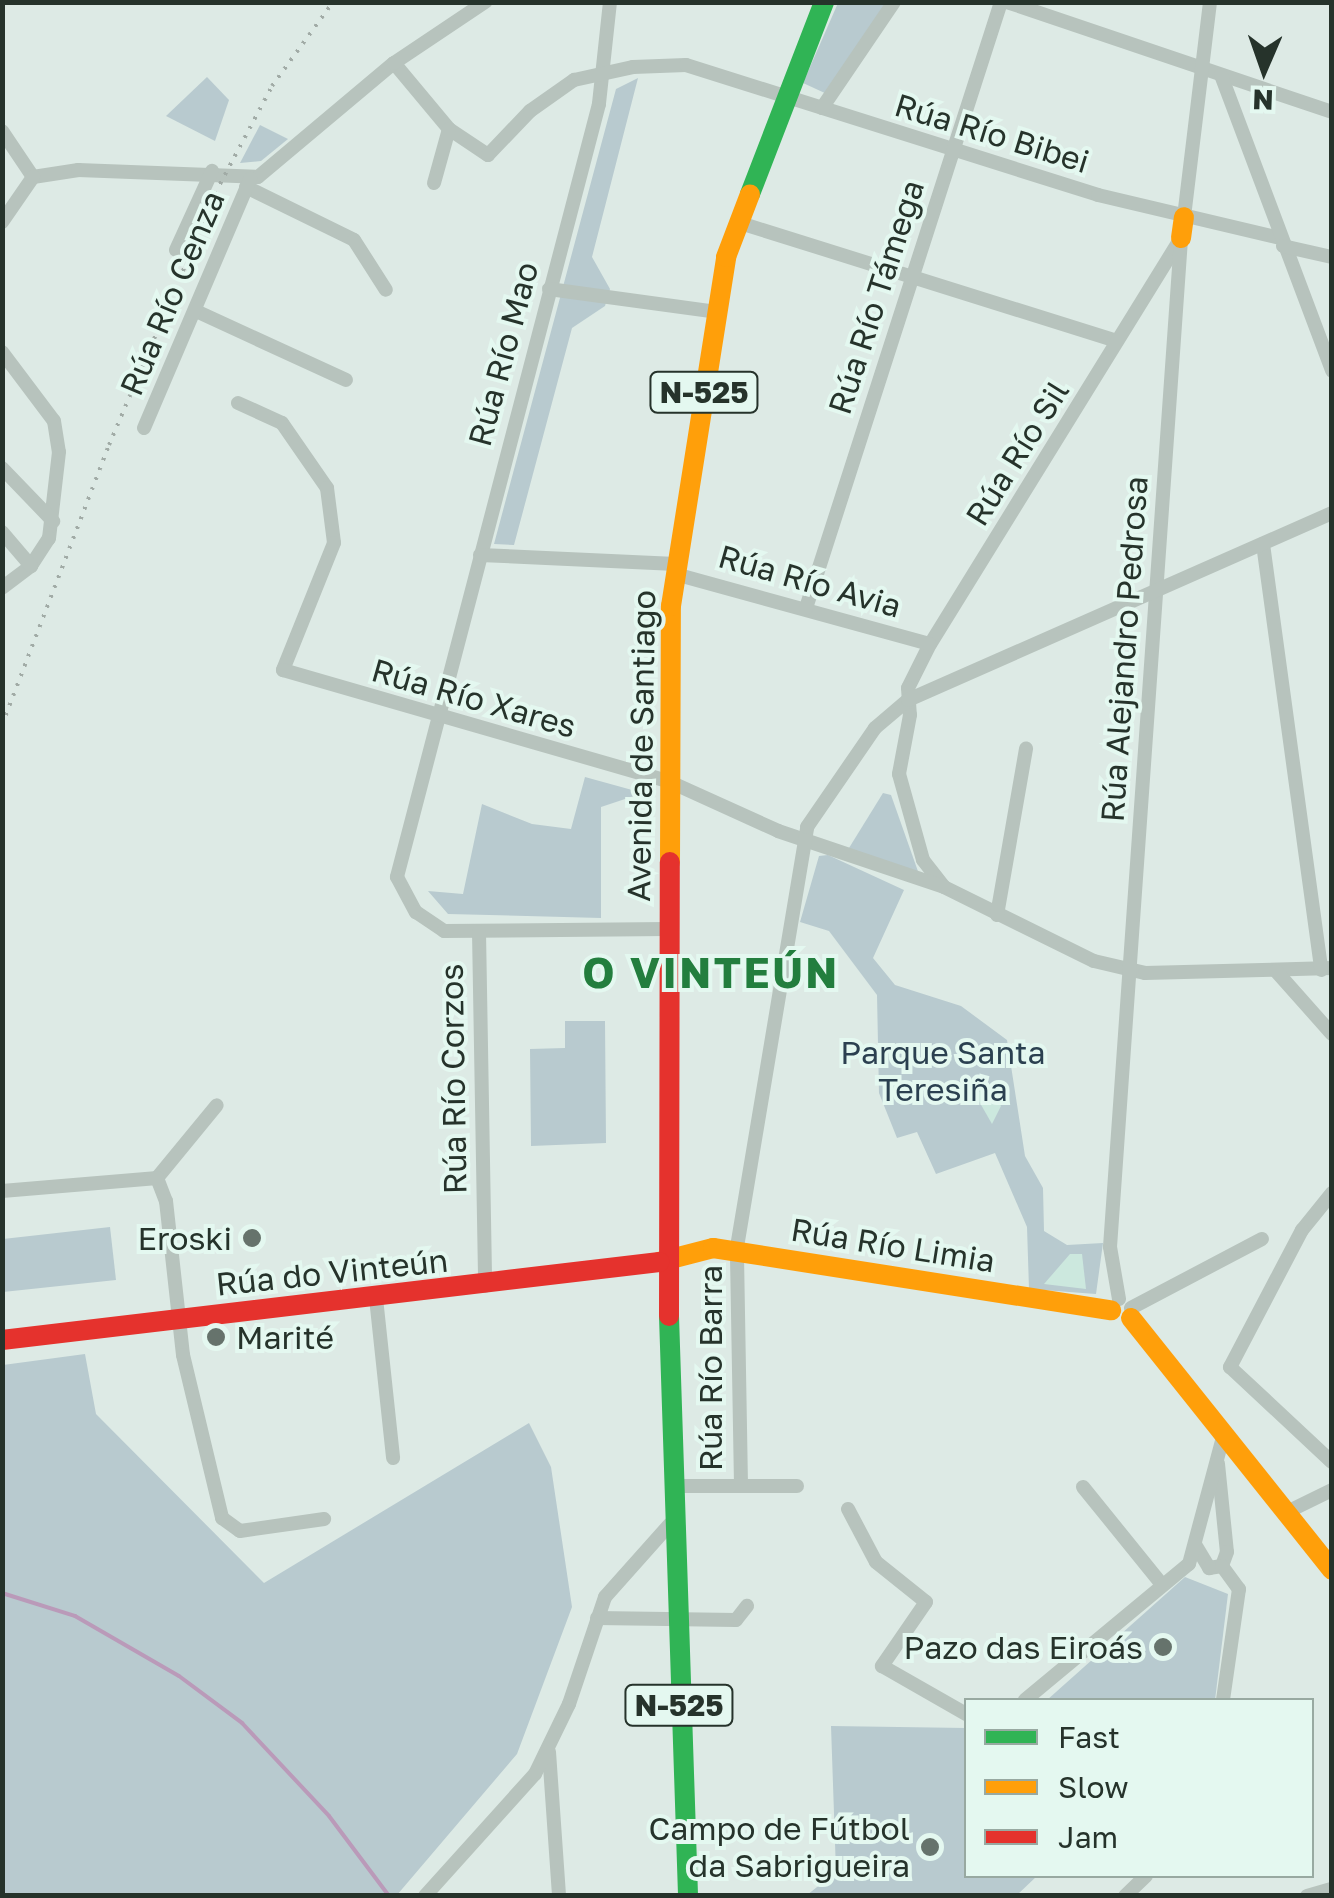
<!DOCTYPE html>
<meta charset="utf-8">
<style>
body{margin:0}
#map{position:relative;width:1334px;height:1898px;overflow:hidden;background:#ddeae5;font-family:"Golos Text",sans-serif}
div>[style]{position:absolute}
.green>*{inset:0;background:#b8cacf}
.plaza>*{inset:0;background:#cce8de}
.stream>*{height:4px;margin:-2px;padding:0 2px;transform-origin:2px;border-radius:2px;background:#ba9ab9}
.street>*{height:14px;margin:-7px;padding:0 7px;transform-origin:7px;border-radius:7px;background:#b7c3bd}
.fast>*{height:20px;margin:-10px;padding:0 10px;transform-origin:10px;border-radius:10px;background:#30b455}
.slow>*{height:20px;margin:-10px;padding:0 10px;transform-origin:10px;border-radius:10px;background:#ff9f0a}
.jam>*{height:20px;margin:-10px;padding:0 10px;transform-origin:10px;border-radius:10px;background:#e5322d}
.rail>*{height:4px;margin-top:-2px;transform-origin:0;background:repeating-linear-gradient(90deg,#a1aba6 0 2.5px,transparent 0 10.5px)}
.dots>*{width:28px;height:28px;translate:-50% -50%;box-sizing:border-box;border:5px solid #e4f8f0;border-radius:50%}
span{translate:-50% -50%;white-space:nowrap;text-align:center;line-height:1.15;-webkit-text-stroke:8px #e4f8f0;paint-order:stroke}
.shield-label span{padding:2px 8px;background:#e4f8f0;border:2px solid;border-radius:8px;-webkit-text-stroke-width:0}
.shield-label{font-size:30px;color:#26332b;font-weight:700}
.street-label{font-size:32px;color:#26332b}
.park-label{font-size:32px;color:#2b4050}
.poi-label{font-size:32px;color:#26332b}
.right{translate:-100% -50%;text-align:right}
.left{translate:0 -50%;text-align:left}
.district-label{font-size:42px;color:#237e3e;font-weight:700;letter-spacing:2.5px}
.frame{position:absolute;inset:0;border:5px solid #26332b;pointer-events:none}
.legend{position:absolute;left:964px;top:1698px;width:350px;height:180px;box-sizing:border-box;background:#e4f8f0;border:2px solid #98a9a1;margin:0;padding:12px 18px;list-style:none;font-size:30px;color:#26332b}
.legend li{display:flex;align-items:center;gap:20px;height:50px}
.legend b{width:50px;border:2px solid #98a9a1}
.north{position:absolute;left:1214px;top:20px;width:100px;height:100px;-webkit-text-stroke:8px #e4f8f0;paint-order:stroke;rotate:182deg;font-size:28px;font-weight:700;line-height:40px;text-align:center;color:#26332b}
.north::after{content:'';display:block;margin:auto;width:35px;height:45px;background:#26332b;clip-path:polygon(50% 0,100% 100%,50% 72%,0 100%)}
</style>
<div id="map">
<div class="green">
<div style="clip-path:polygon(838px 3px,891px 3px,827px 94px,803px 83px)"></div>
<div style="clip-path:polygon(207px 77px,229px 100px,215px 141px,166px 116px)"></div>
<div style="clip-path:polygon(638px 78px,592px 257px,610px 289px,605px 306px,572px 328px,514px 545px,494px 544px,616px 89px)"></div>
<div style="clip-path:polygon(260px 125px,288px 139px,261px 161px,240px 163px)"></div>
<div style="clip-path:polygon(585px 777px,643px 793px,601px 807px,601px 918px,448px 914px,428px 891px,463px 894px,482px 804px,532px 824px,571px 829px)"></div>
<div style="clip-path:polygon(883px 793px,891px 795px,920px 877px,849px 848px)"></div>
<div style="clip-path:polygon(828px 855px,904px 890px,873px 958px,895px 985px,961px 1006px,1007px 1040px,1025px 1156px,1043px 1188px,1044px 1231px,1067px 1245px,1103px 1243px,1096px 1294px,1029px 1289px,1027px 1227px,995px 1153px,936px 1174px,917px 1132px,897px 1138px,879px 1093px,877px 995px,829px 931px,800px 922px,819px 856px)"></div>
<div style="clip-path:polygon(565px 1021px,605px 1021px,606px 1143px,531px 1146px,530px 1049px,565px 1048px)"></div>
<div style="clip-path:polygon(110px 1227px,116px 1280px,3px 1292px,3px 1239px)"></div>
<div style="clip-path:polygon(85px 1354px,96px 1414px,264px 1583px,529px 1423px,551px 1467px,572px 1607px,517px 1754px,397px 1895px,3px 1895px,3px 1365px)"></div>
<div style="clip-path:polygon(1185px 1577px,1228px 1594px,1215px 1700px,1047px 1700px)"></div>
<div style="clip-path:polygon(831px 1726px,966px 1728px,966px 1876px,1037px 1876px,1017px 1895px,807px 1895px,836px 1872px)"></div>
</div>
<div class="plaza">
<div style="clip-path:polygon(986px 1084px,1001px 1106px,992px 1124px,976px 1096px)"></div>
<div style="clip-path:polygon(1070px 1254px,1082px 1254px,1086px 1289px,1044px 1284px)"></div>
</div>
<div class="stream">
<div style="left:2px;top:1593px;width:77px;rotate:17.5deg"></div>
<div style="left:75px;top:1616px;width:120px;rotate:30deg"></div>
<div style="left:179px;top:1676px;width:79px;rotate:36.7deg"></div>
<div style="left:242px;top:1723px;width:127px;rotate:46.9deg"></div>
<div style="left:329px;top:1816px;width:100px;rotate:53.1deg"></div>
</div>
<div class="street">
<div style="left:610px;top:2px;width:103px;rotate:96.2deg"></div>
<div style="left:599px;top:104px;width:799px;rotate:104.65deg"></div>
<div style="left:397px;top:877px;width:40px;rotate:62deg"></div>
<div style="left:416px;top:912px;width:34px;rotate:34deg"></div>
<div style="left:444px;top:931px;width:223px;rotate:-0.5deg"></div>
<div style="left:1007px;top:2px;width:343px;rotate:18.7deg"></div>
<div style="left:394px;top:63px;width:86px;rotate:50.2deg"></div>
<div style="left:449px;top:129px;width:47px;rotate:33.7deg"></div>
<div style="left:488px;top:155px;width:61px;rotate:-46.3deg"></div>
<div style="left:530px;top:111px;width:54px;rotate:-35.2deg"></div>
<div style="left:574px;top:80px;width:60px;rotate:-12.4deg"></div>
<div style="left:633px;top:67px;width:53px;rotate:-2.2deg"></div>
<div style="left:686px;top:65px;width:432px;rotate:17.5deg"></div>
<div style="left:1098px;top:195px;width:187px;rotate:13.3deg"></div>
<div style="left:1221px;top:75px;width:316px;rotate:69.4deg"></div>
<div style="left:822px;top:108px;width:128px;rotate:-55.8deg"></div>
<div style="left:2px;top:131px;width:55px;rotate:56deg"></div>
<div style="left:33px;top:177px;width:46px;rotate:-8.8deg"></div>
<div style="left:78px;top:170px;width:180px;rotate:2.2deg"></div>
<div style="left:258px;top:177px;width:177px;rotate:-40deg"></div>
<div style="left:394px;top:63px;width:110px;rotate:-33.8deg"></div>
<div style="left:434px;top:183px;width:56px;rotate:-74.5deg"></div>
<div style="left:246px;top:187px;width:120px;rotate:26.1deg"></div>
<div style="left:354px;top:240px;width:59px;rotate:57.4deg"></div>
<div style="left:1184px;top:217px;width:217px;rotate:-83.1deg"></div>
<div style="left:2px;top:222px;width:55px;rotate:-55.4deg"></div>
<div style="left:737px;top:222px;width:398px;rotate:17.4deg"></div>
<div style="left:1181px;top:238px;width:477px;rotate:121.7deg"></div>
<div style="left:930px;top:644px;width:49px;rotate:116.6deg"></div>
<div style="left:908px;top:688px;width:27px;rotate:86deg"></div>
<div style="left:910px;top:715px;width:60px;rotate:100.6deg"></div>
<div style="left:899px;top:774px;width:89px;rotate:74.4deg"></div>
<div style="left:923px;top:860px;width:34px;rotate:52deg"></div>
<div style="left:944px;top:887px;width:167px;rotate:26.3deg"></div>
<div style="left:1094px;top:961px;width:52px;rotate:13.2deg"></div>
<div style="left:1145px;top:973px;width:187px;rotate:-1.5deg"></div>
<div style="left:1283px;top:246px;width:50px;rotate:12.7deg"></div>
<div style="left:176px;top:250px;width:87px;rotate:-65.5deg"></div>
<div style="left:549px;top:289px;width:169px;rotate:7.8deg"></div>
<div style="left:196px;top:311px;width:165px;rotate:24.7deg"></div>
<div style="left:2px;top:352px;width:86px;rotate:53deg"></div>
<div style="left:54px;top:421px;width:31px;rotate:81deg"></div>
<div style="left:59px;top:452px;width:87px;rotate:96.6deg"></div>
<div style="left:49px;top:538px;width:33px;rotate:123deg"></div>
<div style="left:31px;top:566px;width:36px;rotate:143deg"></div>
<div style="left:238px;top:403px;width:48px;rotate:24.4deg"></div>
<div style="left:282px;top:423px;width:79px;rotate:55.3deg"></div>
<div style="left:327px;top:488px;width:55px;rotate:82.7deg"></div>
<div style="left:334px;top:543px;width:137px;rotate:111.9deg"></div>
<div style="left:283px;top:670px;width:401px;rotate:16.1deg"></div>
<div style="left:668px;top:781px;width:121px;rotate:24.4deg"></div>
<div style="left:778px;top:831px;width:175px;rotate:18.6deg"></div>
<div style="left:144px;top:428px;width:271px;rotate:-66.9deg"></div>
<div style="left:2px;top:468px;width:74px;rotate:46.1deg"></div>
<div style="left:2px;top:532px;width:45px;rotate:49.5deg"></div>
<div style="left:1263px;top:544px;width:430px;rotate:82.2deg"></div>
<div style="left:480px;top:555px;width:196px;rotate:2.6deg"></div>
<div style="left:675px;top:574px;width:264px;rotate:15.4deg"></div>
<div style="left:806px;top:608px;width:637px;rotate:-72.16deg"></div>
<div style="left:997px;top:915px;width:169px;rotate:-80.1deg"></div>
<div style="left:479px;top:932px;width:354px;rotate:89deg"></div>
<div style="left:1276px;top:971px;width:84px;rotate:48.4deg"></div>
<div style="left:157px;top:1178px;width:94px;rotate:-50.6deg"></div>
<div style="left:2px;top:1191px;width:156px;rotate:-4.8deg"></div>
<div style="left:157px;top:1178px;width:25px;rotate:69deg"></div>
<div style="left:166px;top:1201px;width:155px;rotate:83.7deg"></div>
<div style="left:183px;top:1355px;width:168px;rotate:76.5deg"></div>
<div style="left:222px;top:1518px;width:22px;rotate:36deg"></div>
<div style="left:240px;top:1531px;width:85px;rotate:-8.1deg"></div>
<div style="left:1332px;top:1193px;width:48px;rotate:129deg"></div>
<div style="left:1302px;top:1230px;width:155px;rotate:117.7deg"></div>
<div style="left:1230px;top:1367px;width:139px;rotate:43deg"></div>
<div style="left:376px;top:1298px;width:161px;rotate:83.9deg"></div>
<div style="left:1119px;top:1299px;width:53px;rotate:-99.8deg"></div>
<div style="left:1110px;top:1247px;width:1010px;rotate:-85.97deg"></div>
<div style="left:1131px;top:1308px;width:148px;rotate:-27.8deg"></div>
<div style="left:1218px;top:1464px;width:88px;rotate:84.2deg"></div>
<div style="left:1227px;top:1552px;width:15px;rotate:110deg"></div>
<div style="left:741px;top:1485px;width:238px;rotate:-91deg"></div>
<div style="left:737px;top:1247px;width:426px;rotate:-80.5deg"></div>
<div style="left:807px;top:827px;width:120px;rotate:-55.5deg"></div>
<div style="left:875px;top:728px;width:43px;rotate:-40.3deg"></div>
<div style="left:908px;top:700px;width:463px;rotate:-23.8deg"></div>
<div style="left:676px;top:1486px;width:121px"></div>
<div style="left:1083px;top:1487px;width:122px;rotate:51deg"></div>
<div style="left:848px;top:1509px;width:60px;rotate:62.2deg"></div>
<div style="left:876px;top:1562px;width:64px;rotate:38.7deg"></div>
<div style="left:926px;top:1602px;width:78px;rotate:124.5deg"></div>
<div style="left:882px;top:1666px;width:97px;rotate:29.7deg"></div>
<div style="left:1287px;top:1512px;width:50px;rotate:-26.1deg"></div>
<div style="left:1196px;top:1546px;width:26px;rotate:59deg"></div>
<div style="left:1209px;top:1568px;width:13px;rotate:-9deg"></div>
<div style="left:1222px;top:1566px;width:29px;rotate:54deg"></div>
<div style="left:1239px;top:1589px;width:112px;rotate:98.2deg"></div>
<div style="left:597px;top:1618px;width:139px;rotate:0.8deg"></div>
<div style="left:736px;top:1620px;width:18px;rotate:-52deg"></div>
<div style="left:1025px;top:1700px;width:213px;rotate:-39.7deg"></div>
<div style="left:1189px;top:1564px;width:131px;rotate:-75deg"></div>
<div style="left:549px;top:1752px;width:144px;rotate:86deg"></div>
<div style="left:425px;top:1896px;width:164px;rotate:-48deg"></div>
<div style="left:535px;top:1774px;width:78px;rotate:-64.1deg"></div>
<div style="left:569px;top:1704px;width:113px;rotate:-71.4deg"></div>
<div style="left:605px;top:1597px;width:98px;rotate:-48.3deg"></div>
<div style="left:1125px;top:1896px;width:29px;rotate:-44deg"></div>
<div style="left:1307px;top:1896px;width:26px;rotate:-16deg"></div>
</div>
<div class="fast">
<div style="left:750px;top:194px;width:206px;rotate:-68.9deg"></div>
<div style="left:669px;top:1316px;width:580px;rotate:88.12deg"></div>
</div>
<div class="slow">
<div style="left:1181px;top:238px;width:21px;rotate:-82deg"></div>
<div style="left:670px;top:862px;width:256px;rotate:-89.8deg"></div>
<div style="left:671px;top:606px;width:353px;rotate:-81deg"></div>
<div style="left:726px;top:257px;width:67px;rotate:-69.1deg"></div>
<div style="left:659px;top:1262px;width:56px;rotate:-14.5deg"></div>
<div style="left:713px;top:1248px;width:403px;rotate:8.9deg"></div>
<div style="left:1131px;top:1318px;width:322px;rotate:51.4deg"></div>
</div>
<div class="jam">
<div style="left:669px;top:1316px;width:454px;rotate:-89.9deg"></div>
<div style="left:2px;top:1340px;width:662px;rotate:-6.77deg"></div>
</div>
<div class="rail">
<div style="left:2px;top:725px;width:300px;rotate:-69.1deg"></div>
<div style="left:109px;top:445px;width:284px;rotate:-67deg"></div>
<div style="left:220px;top:184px;width:111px;rotate:-62deg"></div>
<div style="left:272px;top:86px;width:104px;rotate:-54deg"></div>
</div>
<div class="dots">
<div style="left:252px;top:1238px;background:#66736c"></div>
<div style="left:216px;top:1337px;background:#66736c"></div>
<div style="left:1163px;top:1647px;background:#66736c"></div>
<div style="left:930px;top:1847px;background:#66736c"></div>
</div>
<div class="shield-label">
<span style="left:704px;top:392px">N-525</span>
<span style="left:679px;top:1705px">N-525</span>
</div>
<div class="street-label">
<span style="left:992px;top:133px;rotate:17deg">Rúa Río Bibei</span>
<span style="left:172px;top:293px;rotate:-67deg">Rúa Río Cenza</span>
<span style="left:876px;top:297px;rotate:-72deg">Rúa Río Támega</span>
<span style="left:503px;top:354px;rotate:-75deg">Rúa Río Mao</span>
<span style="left:1017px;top:453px;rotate:-58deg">Rúa Río Sil</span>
<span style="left:810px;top:581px;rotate:16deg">Rúa Río Avia</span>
<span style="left:1124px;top:649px;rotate:-86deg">Rúa Alejandro Pedrosa</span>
<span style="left:474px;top:698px;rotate:16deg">Rúa Río Xares</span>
<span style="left:641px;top:746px;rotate:-89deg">Avenida de Santiago</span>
<span style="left:453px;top:1079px;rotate:-91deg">Rúa Río Corzos</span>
<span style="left:893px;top:1245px;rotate:9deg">Rúa Río Limia</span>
<span style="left:332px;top:1272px;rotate:-6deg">Rúa do Vinteún</span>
<span style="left:710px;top:1368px;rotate:-90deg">Rúa Río Barra</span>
</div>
<div class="park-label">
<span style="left:943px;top:1071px">Parque Santa<br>Teresiña</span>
</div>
<div class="poi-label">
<span class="right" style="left:232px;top:1238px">Eroski</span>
<span class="left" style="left:236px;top:1337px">Marité</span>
<span class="right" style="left:1143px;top:1647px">Pazo das Eiroás</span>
<span class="right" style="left:910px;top:1847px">Campo de Fútbol<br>da Sabrigueira</span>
</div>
<div class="district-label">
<span style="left:711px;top:972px">O VINTEÚN</span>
</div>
<div class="frame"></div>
<ul class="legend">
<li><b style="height:12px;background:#30b455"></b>Fast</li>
<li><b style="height:12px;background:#ff9f0a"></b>Slow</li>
<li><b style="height:12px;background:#e5322d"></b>Jam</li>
</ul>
<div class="north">N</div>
</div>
